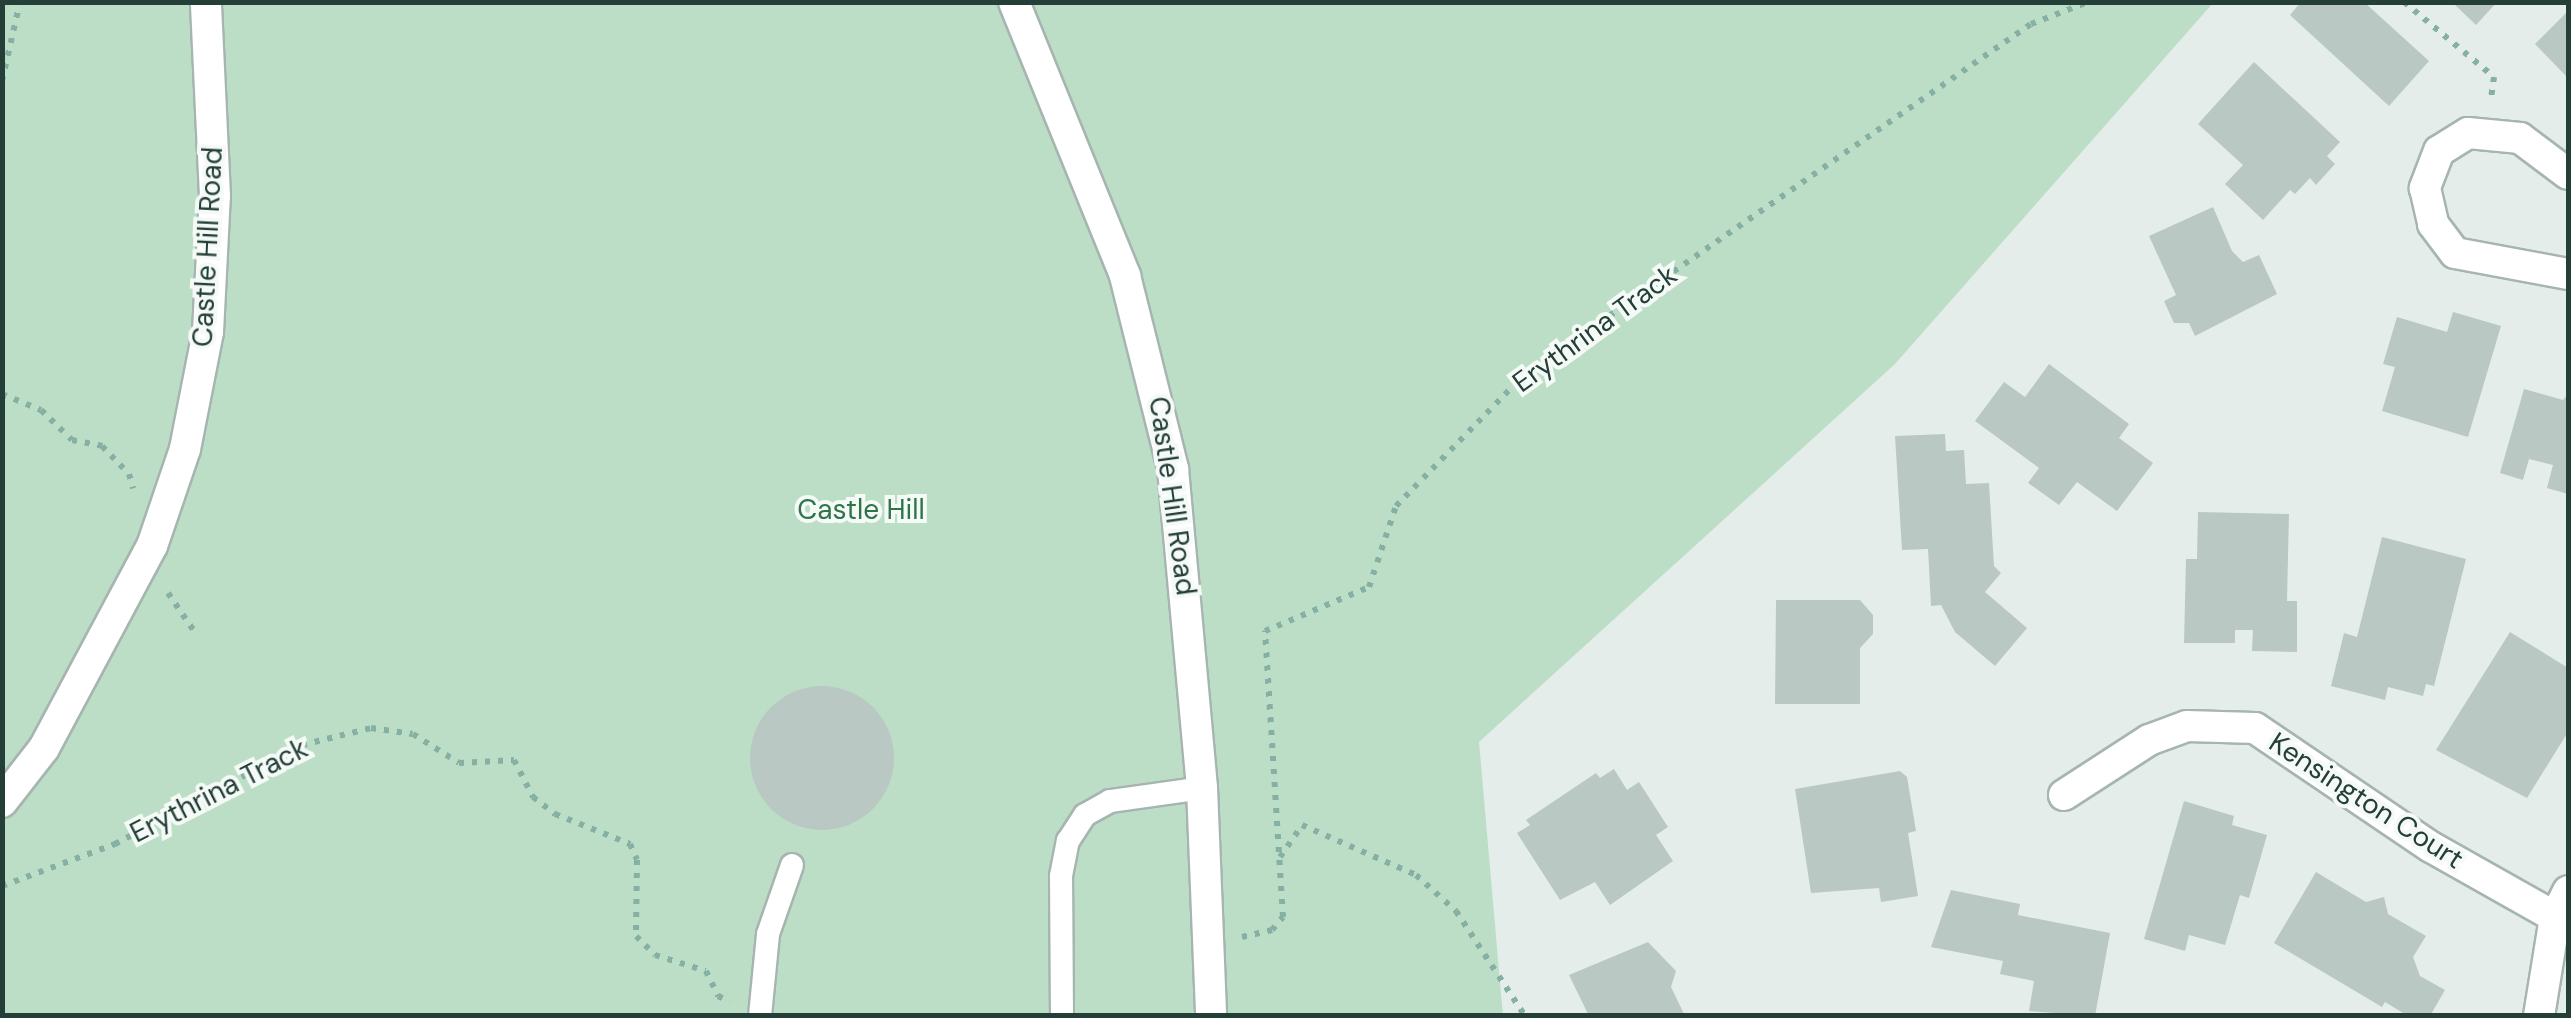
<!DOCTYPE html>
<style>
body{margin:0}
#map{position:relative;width:2571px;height:1018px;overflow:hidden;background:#e4ede9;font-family:"DM Sans",sans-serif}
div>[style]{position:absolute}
.green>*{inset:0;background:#bddec6}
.building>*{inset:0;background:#b9c8c2}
.round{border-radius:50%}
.path>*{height:6px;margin-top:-3px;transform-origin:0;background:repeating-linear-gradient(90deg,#85b0a3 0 5px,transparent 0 13px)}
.roads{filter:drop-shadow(2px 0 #a6b5b0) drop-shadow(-2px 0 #a6b5b0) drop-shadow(0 2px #a6b5b0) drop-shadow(0 -2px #a6b5b0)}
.service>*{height:22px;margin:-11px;padding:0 11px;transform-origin:11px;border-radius:11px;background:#fff}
.minor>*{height:30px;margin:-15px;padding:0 15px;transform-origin:15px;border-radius:15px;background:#fff}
.secondary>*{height:30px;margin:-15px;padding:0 15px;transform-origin:15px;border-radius:15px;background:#fff}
span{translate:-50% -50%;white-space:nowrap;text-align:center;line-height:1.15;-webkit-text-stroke:8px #f5faf7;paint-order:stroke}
.street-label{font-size:28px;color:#233f38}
.park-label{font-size:28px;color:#2e754a}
.frame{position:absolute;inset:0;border:5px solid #233f38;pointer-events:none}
</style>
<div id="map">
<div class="green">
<div style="clip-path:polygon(2px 3px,2213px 3px,1895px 364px,1479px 742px,1503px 1016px,3px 1015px)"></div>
</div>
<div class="building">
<div style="clip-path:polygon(2301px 2px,2364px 2px,2429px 61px,2389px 106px,2290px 15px)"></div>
<div style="clip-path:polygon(2452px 2px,2497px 2px,2476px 25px)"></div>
<div style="clip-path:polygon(2568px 11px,2568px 78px,2535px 44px)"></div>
<div style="clip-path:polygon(2254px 62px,2340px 142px,2327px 156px,2335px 164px,2316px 185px,2310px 178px,2295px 194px,2290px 190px,2263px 220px,2225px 184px,2243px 165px,2198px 124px)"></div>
<div style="clip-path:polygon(2213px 207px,2232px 251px,2243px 262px,2259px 255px,2277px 294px,2195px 336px,2189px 323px,2174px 323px,2164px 301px,2176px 295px,2149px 236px)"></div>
<div style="clip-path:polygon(2453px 312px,2501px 326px,2468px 437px,2382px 411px,2395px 367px,2383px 364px,2397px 317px,2447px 332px)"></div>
<div style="clip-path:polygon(2049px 364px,2129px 424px,2119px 438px,2153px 463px,2117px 511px,2077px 482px,2059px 505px,2028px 483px,2039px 468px,1975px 421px,2004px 382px,2025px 397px)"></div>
<div style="clip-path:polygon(2524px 389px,2563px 400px,2568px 394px,2568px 494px,2547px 488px,2553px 465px,2529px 459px,2523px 480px,2500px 473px)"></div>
<div style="clip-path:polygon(1945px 434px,1946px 451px,1964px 450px,1966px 484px,1989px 483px,1994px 566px,2001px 573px,1985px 592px,2027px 628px,1995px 666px,1955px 632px,1941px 605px,1931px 606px,1928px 549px,1902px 550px,1895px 436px)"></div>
<div style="clip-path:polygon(2198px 512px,2289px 514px,2287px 601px,2297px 601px,2297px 652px,2252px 651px,2253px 630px,2235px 630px,2235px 643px,2184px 643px,2186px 559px,2197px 559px)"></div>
<div style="clip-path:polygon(2382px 537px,2466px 559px,2434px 686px,2426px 684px,2423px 696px,2388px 687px,2385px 700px,2331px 686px,2344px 633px,2357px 637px)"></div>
<div style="clip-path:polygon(1776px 600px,1860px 600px,1873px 615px,1873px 634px,1860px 648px,1860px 704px,1775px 704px)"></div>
<div style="clip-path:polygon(2510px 632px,2568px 668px,2568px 732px,2527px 798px,2436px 750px)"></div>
<div class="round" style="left:750px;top:686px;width:144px;height:144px"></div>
<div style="clip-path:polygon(1614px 769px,1627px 790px,1639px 782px,1668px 827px,1656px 835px,1673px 861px,1610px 905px,1595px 882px,1560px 900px,1517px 833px,1530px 825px,1526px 820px,1596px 773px,1600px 778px)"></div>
<div style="clip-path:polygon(1900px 771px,1907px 777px,1916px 831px,1908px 833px,1918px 896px,1881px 902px,1879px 888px,1811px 893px,1795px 789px)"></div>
<div style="clip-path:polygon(2184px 801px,2234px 816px,2232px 825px,2267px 835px,2249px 898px,2240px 895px,2225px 945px,2189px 935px,2185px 951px,2144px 939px)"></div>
<div style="clip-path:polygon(2316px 872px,2366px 902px,2384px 897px,2388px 914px,2426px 936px,2413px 957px,2420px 976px,2445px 990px,2430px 1016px,2408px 1016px,2385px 1002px,2382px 1007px,2274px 943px)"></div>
<div style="clip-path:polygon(1951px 890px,2020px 904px,2018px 915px,2110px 933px,2095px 1016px,2029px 1011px,2034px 981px,2000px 974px,2003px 961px,1931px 947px)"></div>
<div style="clip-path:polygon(1648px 942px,1676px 971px,1671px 987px,1685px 1016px,1589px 1016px,1569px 975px)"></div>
</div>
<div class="path">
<div style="left:2404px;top:2px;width:117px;rotate:39.8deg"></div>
<div style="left:2494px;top:77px;width:22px;rotate:98deg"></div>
<div style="left:2px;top:81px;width:81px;rotate:-77.2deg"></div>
<div style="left:2px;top:394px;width:42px;rotate:22.3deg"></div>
<div style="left:41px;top:410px;width:43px;rotate:44.1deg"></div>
<div style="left:72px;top:440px;width:31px;rotate:11deg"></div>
<div style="left:102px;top:446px;width:39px;rotate:46deg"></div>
<div style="left:129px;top:474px;width:15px;rotate:74deg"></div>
<div style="left:168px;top:593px;width:46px;rotate:55.6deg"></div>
<div style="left:1280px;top:857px;width:39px;rotate:-55deg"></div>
<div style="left:1302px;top:825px;width:124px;rotate:23.7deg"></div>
<div style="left:1416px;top:875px;width:54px;rotate:42deg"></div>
<div style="left:1456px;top:911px;width:126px;rotate:56.7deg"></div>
<div style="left:2px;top:886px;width:121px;rotate:-20.4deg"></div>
<div style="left:115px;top:844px;width:212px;rotate:-27.9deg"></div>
<div style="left:302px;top:745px;width:71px;rotate:-13.8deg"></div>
<div style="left:371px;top:728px;width:42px;rotate:8.1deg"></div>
<div style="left:413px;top:734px;width:54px;rotate:32.2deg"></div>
<div style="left:459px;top:763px;width:55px;rotate:-3.1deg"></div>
<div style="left:514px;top:760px;width:42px;rotate:62.8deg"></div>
<div style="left:533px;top:797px;width:28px;rotate:38deg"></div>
<div style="left:555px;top:814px;width:81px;rotate:21.8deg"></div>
<div style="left:630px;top:844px;width:17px;rotate:66deg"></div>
<div style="left:637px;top:860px;width:76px;rotate:90.8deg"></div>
<div style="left:636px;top:936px;width:27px;rotate:45deg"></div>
<div style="left:655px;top:955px;width:53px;rotate:17.4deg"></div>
<div style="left:706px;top:971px;width:28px;rotate:64deg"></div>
<div style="left:718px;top:996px;width:13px;rotate:27deg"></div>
<div style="left:1242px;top:937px;width:31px;rotate:-13deg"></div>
<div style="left:1272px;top:930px;width:17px;rotate:-50deg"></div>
<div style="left:1283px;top:917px;width:287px;rotate:-93.6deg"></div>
<div style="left:1265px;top:631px;width:113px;rotate:-22.9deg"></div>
<div style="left:1369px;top:587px;width:85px;rotate:-71.6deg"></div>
<div style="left:1396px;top:506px;width:183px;rotate:-45.7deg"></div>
<div style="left:1524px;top:375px;width:617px;rotate:-34.7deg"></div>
<div style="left:2031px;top:24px;width:61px;rotate:-21.1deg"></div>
</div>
<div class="roads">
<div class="service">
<div style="left:760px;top:1016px;width:82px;rotate:-84.4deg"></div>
<div style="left:768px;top:934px;width:73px;rotate:-70.8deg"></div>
<div style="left:1062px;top:1016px;width:140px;rotate:-90.4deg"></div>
<div style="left:1061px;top:876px;width:36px;rotate:-79deg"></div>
<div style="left:1068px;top:841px;width:31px;rotate:-57deg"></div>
<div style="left:1085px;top:815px;width:29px;rotate:-29deg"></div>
<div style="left:1110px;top:801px;width:93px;rotate:-8deg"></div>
</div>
<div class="minor">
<div style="left:2568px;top:174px;width:60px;rotate:-143.1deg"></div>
<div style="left:2520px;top:138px;width:52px;rotate:-174.5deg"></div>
<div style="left:2468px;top:133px;width:34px;rotate:148deg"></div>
<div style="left:2439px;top:151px;width:40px;rotate:111deg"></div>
<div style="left:2425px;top:188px;width:37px;rotate:77deg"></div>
<div style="left:2433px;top:224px;width:36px;rotate:53deg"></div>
<div style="left:2455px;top:253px;width:115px;rotate:10.5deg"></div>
<div style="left:2064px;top:795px;width:101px;rotate:-32.9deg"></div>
<div style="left:2149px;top:740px;width:40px;rotate:-20.2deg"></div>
<div style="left:2187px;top:726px;width:68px;rotate:1.7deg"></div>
<div style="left:2255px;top:728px;width:212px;rotate:34.1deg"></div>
<div style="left:2431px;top:847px;width:142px;rotate:29.4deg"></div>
<div style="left:2539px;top:1016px;width:100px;rotate:-80.8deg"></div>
<div style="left:2555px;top:917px;width:29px;rotate:-63deg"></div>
</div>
<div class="secondary">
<div style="left:1014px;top:2px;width:296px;rotate:67.9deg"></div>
<div style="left:1125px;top:276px;width:199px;rotate:76deg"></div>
<div style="left:1173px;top:469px;width:320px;rotate:84.8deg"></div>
<div style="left:1202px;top:788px;width:228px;rotate:87.7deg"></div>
<div style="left:2px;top:802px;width:68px;rotate:-52.1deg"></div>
<div style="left:44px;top:748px;width:229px;rotate:-61.9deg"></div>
<div style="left:152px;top:546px;width:102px;rotate:-71.2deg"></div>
<div style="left:185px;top:449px;width:119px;rotate:-78.9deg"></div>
<div style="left:208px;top:332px;width:136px;rotate:-87.1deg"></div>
<div style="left:215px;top:196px;width:194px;rotate:-92.7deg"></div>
</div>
</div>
<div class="street-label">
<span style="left:208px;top:247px;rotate:-87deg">Castle Hill Road</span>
<span style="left:1595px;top:329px;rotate:-36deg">Erythrina Track</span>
<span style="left:1172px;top:496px;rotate:82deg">Castle Hill Road</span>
<span style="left:219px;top:791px;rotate:-27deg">Erythrina Track</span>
<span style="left:2366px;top:801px;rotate:33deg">Kensington Court</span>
</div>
<div class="park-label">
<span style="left:861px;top:510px">Castle Hill</span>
</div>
<div class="frame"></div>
</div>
